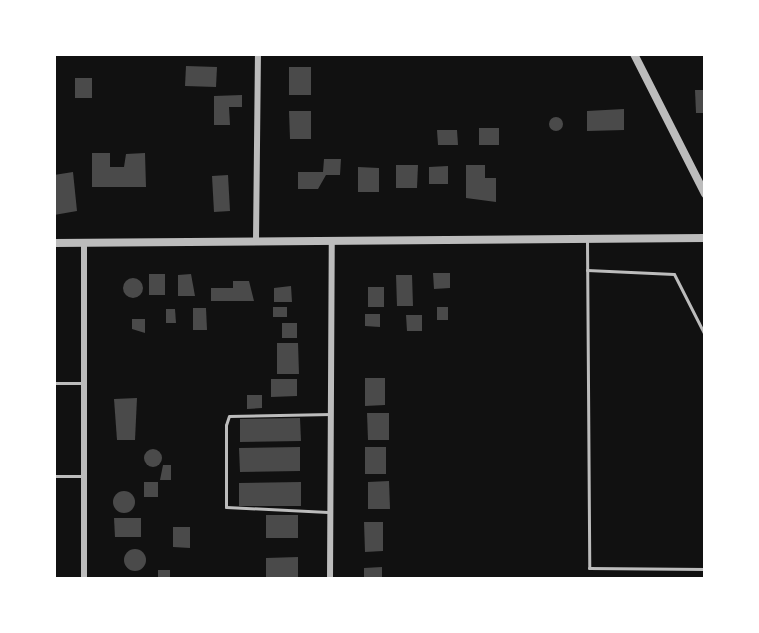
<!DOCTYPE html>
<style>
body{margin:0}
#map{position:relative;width:759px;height:633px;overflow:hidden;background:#111;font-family:Inter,sans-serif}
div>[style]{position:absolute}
.building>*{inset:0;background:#4a4a4a}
.round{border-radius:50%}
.path>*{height:2px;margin:-1px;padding:0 1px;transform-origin:1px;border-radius:1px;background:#f5f5f5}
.service>*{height:3px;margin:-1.5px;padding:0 1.5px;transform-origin:1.5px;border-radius:1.5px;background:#bcbcbc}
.minor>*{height:6px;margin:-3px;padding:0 3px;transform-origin:3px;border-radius:3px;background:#bcbcbc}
.tertiary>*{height:8px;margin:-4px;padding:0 4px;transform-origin:4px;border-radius:4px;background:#bcbcbc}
span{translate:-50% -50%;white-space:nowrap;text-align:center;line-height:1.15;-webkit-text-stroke:8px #fff;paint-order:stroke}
.frame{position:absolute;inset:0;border:56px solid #fff;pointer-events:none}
</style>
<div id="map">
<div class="building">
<div style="clip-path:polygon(186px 66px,217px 67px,216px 87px,185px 86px)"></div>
<div style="clip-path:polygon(289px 67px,311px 67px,311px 95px,289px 95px)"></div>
<div style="clip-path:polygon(75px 78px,92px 78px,92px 98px,75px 98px)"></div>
<div style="clip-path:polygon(695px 90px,705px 90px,705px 113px,696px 113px)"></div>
<div style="clip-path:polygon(242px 95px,242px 107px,229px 107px,230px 125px,214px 125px,214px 96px)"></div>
<div style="clip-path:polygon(624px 109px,624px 130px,587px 131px,587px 111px)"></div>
<div style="clip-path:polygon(289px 111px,311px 111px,311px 139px,290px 139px)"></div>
<div class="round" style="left:549px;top:117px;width:14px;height:14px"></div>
<div style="clip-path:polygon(479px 128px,499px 128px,499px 145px,479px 145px)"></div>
<div style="clip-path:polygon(437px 130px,457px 130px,458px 145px,438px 145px)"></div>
<div style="clip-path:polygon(92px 153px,110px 153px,110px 167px,124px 167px,126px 154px,145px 153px,146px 187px,92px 187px)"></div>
<div style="clip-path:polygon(324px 159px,341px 159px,340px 175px,326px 175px,318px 189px,298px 189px,298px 172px,323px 172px)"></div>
<div style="clip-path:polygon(396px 165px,418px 165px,417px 188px,396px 188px)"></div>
<div style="clip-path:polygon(466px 165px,485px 165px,485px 178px,496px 178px,496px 202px,466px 198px)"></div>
<div style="clip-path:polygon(448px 166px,448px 184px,429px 184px,429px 167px)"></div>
<div style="clip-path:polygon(358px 167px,379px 168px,379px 192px,358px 192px)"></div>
<div style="clip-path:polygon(73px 172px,77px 211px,54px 215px,54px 175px)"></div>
<div style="clip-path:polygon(228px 175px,230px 211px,214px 212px,212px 176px)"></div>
<div style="clip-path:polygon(433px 273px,450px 273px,450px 288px,434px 289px)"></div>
<div style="clip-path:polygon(149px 274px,165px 274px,165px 295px,149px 295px)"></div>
<div style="clip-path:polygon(191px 274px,195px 296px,178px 296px,178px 275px)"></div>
<div style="clip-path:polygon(396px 275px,412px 275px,413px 306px,397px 306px)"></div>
<div class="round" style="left:123px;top:278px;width:20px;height:20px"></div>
<div style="clip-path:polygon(233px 281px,249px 281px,254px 301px,211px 301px,211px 288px,233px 288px)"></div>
<div style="clip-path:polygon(291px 286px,292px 302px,274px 302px,274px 288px)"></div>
<div style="clip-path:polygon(368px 287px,384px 287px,384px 307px,368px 307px)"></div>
<div style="clip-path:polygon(273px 307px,287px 307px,287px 317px,273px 317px)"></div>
<div style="clip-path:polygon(437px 307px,448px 307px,448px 320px,437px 320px)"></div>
<div style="clip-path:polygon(193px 308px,206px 308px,207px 330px,193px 330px)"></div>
<div style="clip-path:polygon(166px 309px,175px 309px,176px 323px,166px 323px)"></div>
<div style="clip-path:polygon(365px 314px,380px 314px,380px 327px,365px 326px)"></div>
<div style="clip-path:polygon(406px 315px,422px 315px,422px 331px,407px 331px)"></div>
<div style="clip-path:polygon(132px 319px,145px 319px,145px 333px,132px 329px)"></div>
<div style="clip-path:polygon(282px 323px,297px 323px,297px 338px,282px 338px)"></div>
<div style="clip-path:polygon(277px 343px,298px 343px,299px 374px,277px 374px)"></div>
<div style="clip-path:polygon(365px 378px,385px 378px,385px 405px,365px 406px)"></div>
<div style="clip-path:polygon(271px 379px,297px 379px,297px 396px,271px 397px)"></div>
<div style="clip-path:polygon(247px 395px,262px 395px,262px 408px,247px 409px)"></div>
<div style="clip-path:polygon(137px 398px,135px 440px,117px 440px,114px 399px)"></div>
<div style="clip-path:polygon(367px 413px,389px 413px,389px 440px,368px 440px)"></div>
<div style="clip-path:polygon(300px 418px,301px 441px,240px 442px,240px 419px)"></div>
<div style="clip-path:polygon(300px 447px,300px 471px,240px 472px,239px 448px)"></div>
<div style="clip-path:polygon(365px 447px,386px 447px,386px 474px,365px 474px)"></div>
<div class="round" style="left:144px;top:449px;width:18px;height:18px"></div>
<div style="clip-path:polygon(163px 465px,171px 465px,171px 480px,160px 480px)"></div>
<div style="clip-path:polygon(389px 481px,390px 509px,368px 509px,368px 482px)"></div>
<div style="clip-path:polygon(144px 482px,158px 482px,158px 497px,144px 497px)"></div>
<div style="clip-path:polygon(301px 482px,301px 506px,239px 506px,239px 483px)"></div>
<div class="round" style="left:113px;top:491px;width:22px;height:22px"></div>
<div style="clip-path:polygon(266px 515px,298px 515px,298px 538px,266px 538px)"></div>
<div style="clip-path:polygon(114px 518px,141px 518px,141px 537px,115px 537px)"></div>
<div style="clip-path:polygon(364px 522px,383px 522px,383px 551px,365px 552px)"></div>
<div style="clip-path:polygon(173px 527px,190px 527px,190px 548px,173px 547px)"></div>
<div class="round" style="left:124px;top:549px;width:22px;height:22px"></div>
<div style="clip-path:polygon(298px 557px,298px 579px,266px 579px,266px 558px)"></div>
<div style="clip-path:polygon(382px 567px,382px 579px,364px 579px,364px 568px)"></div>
<div style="clip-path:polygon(158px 570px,170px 570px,170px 579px,158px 579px)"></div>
</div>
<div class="path">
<div style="left:482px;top:579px;width:17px"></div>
</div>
<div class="service">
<div style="left:587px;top:241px;width:327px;rotate:89.6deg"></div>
<div style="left:589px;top:568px;width:116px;rotate:0.5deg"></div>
<div style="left:587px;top:270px;width:87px;rotate:2.6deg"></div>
<div style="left:674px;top:274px;width:68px;rotate:63.1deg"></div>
<div style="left:54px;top:383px;width:28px"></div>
<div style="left:54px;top:476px;width:30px"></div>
<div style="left:328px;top:512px;width:102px;rotate:-177.2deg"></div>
<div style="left:226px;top:507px;width:82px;rotate:-90deg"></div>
<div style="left:226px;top:425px;width:9px;rotate:-72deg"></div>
<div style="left:229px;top:416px;width:102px;rotate:-1.1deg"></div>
</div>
<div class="minor">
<div style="left:256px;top:241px;width:187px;rotate:-89.4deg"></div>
<div style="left:84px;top:243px;width:336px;rotate:90deg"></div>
<div style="left:330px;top:579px;width:338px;rotate:-89.7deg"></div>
</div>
<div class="tertiary">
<div style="left:634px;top:54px;width:157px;rotate:63.1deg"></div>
<div style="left:54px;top:243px;width:651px;rotate:-0.44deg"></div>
</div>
<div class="frame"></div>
</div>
